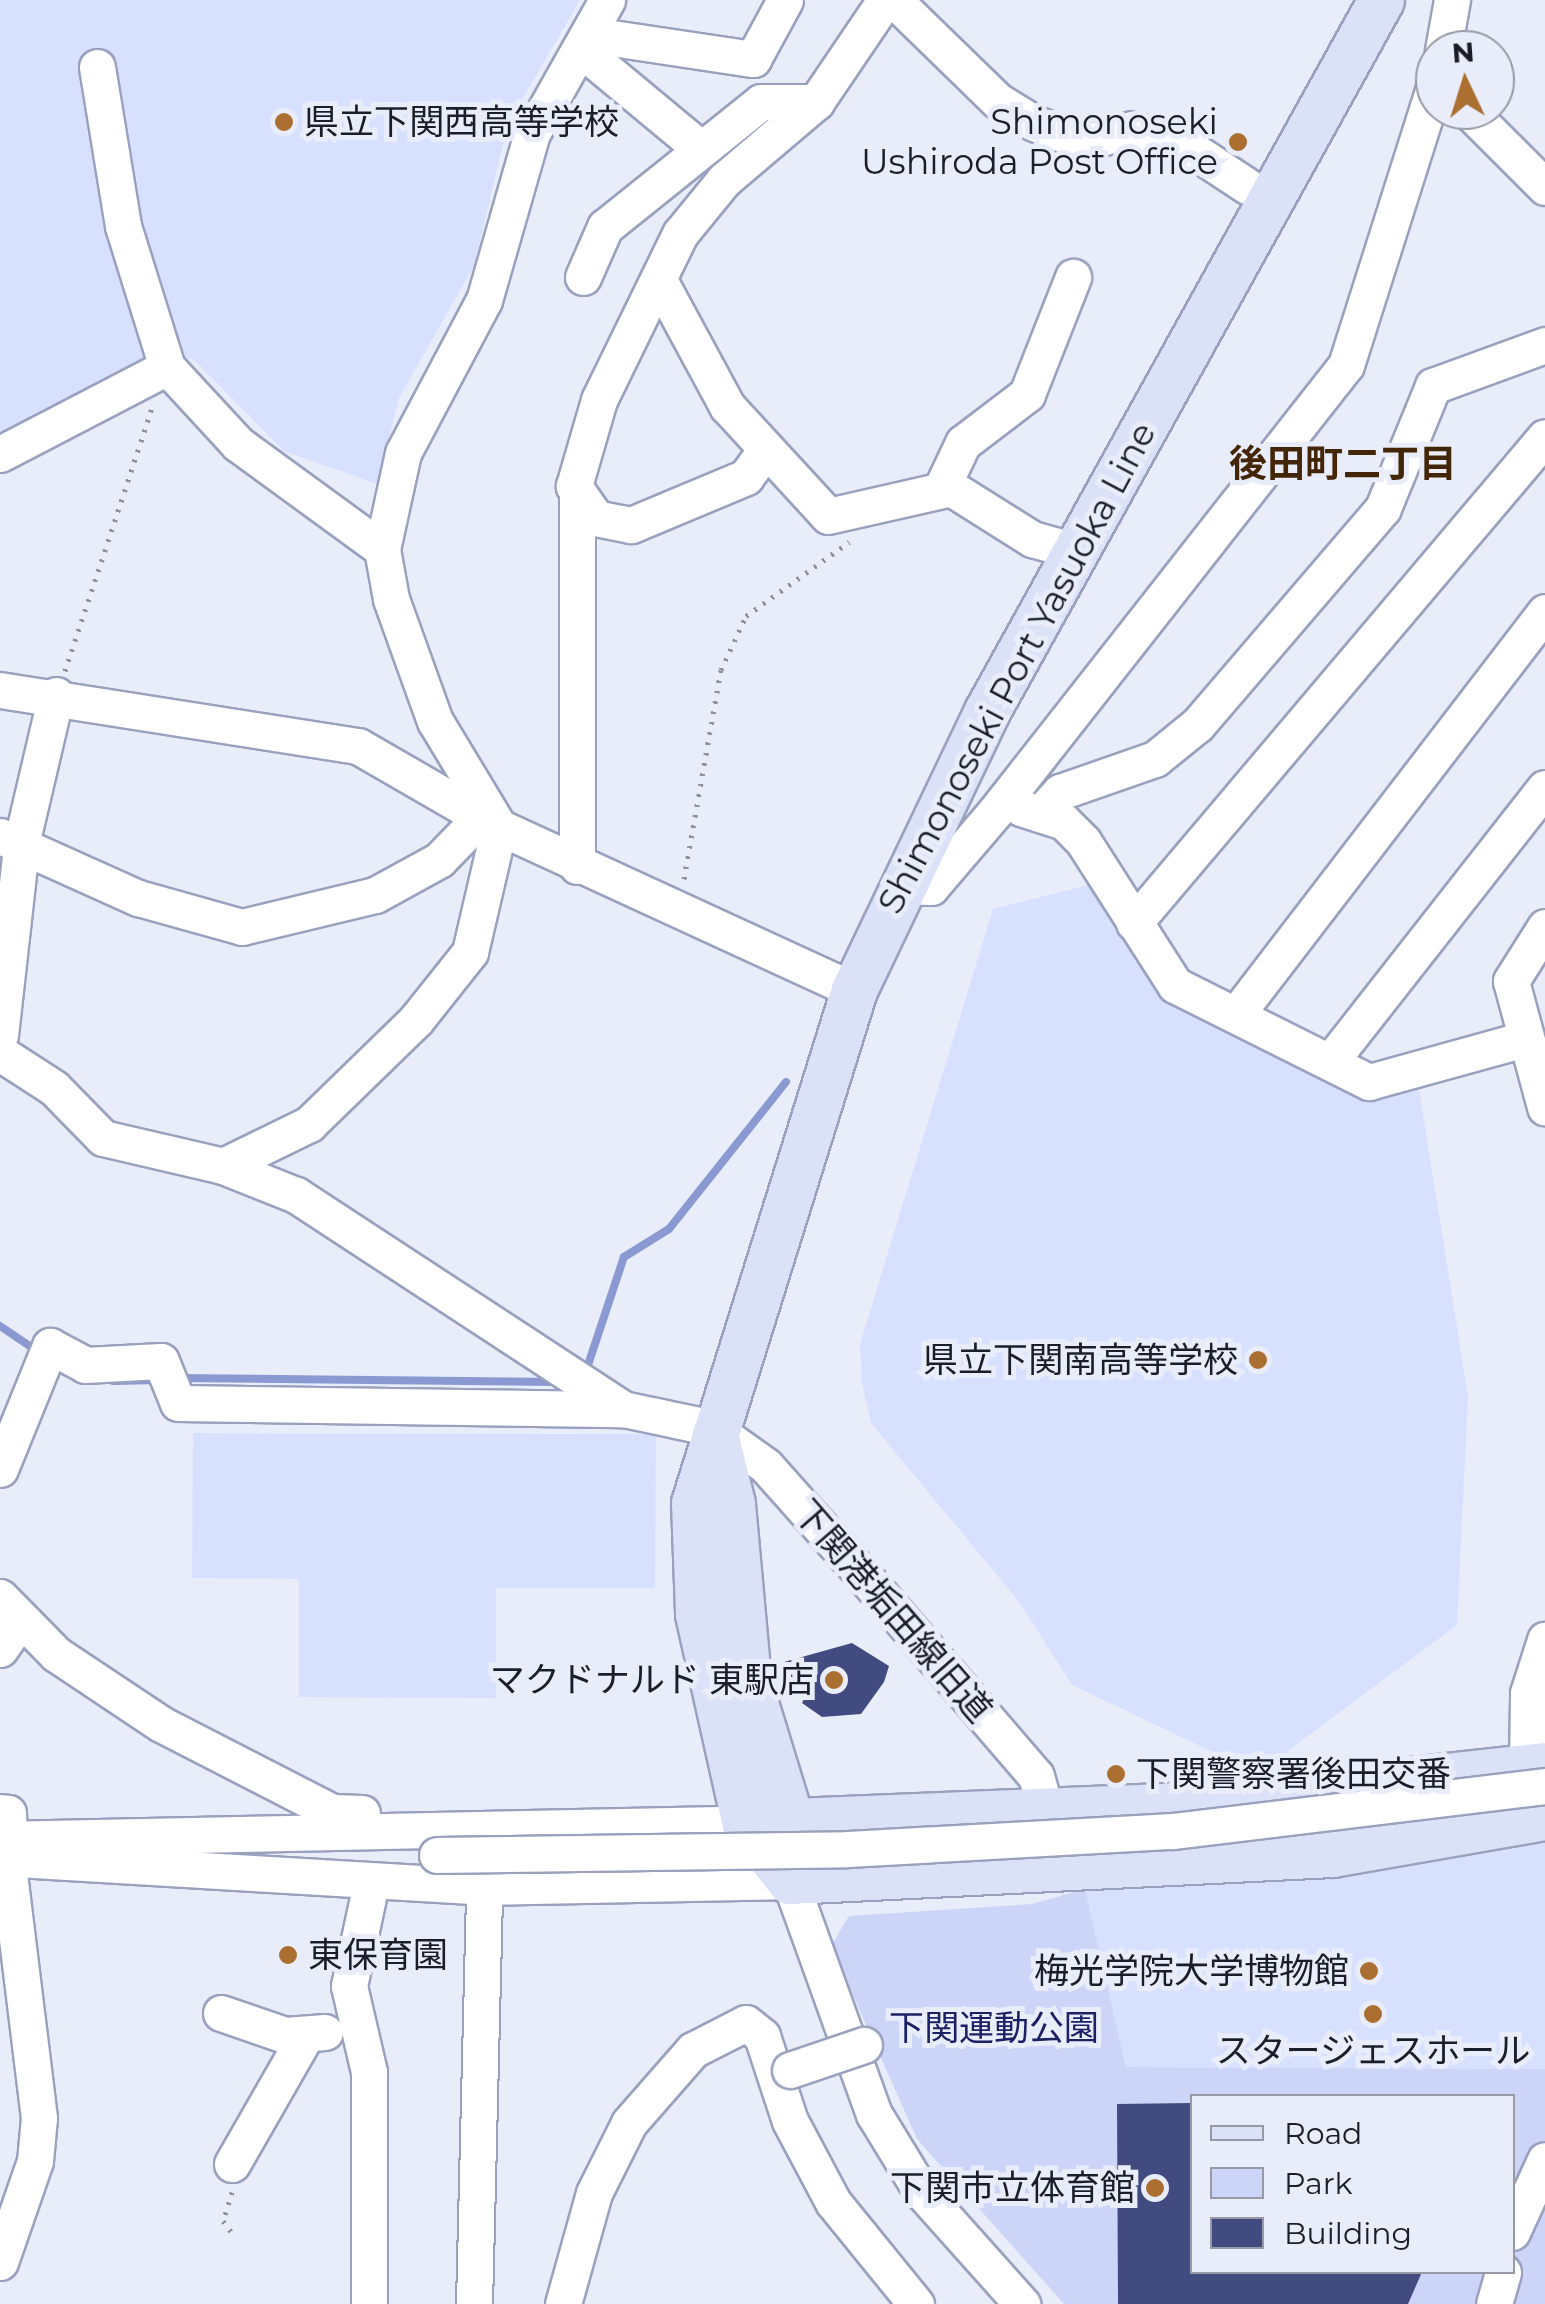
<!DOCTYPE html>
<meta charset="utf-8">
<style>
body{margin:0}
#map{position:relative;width:1545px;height:2304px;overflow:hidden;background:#e9edf9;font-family:Montserrat,"Noto Sans JP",sans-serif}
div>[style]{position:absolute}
.built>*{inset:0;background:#d8e0ff}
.green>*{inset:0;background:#ccd5f8}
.stream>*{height:8px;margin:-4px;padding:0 4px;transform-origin:4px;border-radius:4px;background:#8b99d2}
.building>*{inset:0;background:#414b7f}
.path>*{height:5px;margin-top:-2.5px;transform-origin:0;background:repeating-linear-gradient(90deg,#8f929e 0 2.5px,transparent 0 10.5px)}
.roads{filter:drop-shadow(2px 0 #99a1be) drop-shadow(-2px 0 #99a1be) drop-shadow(0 2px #99a1be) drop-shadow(0 -2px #99a1be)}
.minor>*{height:35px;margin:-17.5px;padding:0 17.5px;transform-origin:17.5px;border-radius:17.5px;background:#fff}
.major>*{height:45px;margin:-22.5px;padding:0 22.5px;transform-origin:22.5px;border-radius:22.5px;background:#dbe1f7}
.bridges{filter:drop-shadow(2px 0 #99a1be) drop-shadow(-2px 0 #99a1be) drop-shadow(0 2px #99a1be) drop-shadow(0 -2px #99a1be)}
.minor-bridge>*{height:35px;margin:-17.5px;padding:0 17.5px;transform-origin:17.5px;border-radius:17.5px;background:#fff}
.dots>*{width:28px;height:28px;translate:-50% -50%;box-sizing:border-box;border:5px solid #e9edf9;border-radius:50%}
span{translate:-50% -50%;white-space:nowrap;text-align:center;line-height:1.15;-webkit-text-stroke:10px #e9edf9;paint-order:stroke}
.poi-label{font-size:35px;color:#1b1e29}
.left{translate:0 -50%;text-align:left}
.right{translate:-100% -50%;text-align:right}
.street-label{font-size:35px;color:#1b1e29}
.park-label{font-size:35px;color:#1c2064}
.neighbourhood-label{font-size:38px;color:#432608;font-weight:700}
.legend{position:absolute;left:1190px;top:2094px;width:325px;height:180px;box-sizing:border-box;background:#e9edf9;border:2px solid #979aa6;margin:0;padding:12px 18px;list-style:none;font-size:30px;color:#1b1e29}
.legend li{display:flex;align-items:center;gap:20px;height:50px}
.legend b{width:50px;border:2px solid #979aa6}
.north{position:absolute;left:1415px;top:30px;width:100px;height:100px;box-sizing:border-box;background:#e9edf9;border:2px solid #979aa6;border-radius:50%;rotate:356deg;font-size:28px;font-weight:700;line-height:40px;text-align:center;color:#1b1e29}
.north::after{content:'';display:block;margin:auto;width:35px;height:45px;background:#ab6f32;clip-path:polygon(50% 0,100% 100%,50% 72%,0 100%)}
</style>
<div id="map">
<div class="built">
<div style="clip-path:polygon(0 0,580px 0,508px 124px,474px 266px,399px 398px,377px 484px,284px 451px,192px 358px,0 454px)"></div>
<div style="clip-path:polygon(1097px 883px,1170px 989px,1418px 1083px,1468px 1396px,1457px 1625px,1289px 1750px,1282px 1771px,1257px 1773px,1072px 1685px,1020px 1603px,871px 1423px,862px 1383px,860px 1344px,993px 909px)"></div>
<div style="clip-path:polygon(193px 1433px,656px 1434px,655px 1588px,496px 1588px,496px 1698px,299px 1697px,299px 1579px,192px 1578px)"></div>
<div style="clip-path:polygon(1545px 1839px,1545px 2069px,1126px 2067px,1085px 1889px,1342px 1872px)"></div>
</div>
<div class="green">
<div style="clip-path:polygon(evenodd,1085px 1889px,1126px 2067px,1545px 2069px,1545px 2304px,1064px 2304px,917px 2139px,831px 1946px,849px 1916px,1032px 1904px,1085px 1889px,1192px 2096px,1512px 2096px,1512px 2272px,1192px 2272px,1192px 2096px)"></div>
</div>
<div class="stream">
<div style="left:0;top:1326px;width:45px;rotate:34deg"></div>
<div style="left:588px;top:1365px;width:114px;rotate:-71.6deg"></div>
<div style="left:624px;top:1257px;width:53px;rotate:-31.9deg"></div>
<div style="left:669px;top:1229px;width:188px;rotate:-51.5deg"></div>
<div style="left:178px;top:1378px;width:381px;rotate:0.6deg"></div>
<div style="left:113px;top:1381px;width:46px;rotate:-1.2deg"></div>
</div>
<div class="building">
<div style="clip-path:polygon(852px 1643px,889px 1666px,884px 1682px,861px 1714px,822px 1717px,802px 1703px,812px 1683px,787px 1688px,784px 1662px)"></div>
<div style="clip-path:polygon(1192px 2103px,1192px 2272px,1422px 2272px,1408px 2304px,1118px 2304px,1117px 2104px)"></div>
</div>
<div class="path">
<div style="left:65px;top:671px;width:277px;rotate:-71.7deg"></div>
<div style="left:684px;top:879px;width:212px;rotate:-80deg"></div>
<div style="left:721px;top:670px;width:60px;rotate:-65.2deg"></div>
<div style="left:746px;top:616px;width:127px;rotate:-35.7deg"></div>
<div style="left:232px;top:2192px;width:30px;rotate:107deg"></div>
<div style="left:223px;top:2221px;width:20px;rotate:53deg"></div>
</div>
<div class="roads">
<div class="minor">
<div style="left:607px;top:0;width:153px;rotate:119.4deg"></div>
<div style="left:532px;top:133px;width:174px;rotate:106deg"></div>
<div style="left:484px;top:300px;width:173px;rotate:117.9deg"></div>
<div style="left:403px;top:453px;width:98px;rotate:102.3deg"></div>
<div style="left:382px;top:549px;width:51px;rotate:79.8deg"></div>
<div style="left:391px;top:599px;width:130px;rotate:70.2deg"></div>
<div style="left:435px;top:721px;width:124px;rotate:58.9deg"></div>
<div style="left:499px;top:827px;width:391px;rotate:24.7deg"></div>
<div style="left:894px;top:0;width:145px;rotate:44.2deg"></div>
<div style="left:998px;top:101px;width:42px;rotate:31.4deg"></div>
<div style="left:1034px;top:123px;width:54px;rotate:21.8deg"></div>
<div style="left:1084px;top:143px;width:50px;rotate:-16.3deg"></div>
<div style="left:1132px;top:129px;width:52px;rotate:15.6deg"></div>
<div style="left:1182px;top:143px;width:78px;rotate:33.5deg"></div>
<div style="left:592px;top:35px;width:163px;rotate:8.5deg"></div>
<div style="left:753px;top:59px;width:67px;rotate:-61.5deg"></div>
<div style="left:1443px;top:50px;width:51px;rotate:-79.8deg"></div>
<div style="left:583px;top:51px;width:153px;rotate:39.7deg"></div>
<div style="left:97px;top:67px;width:161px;rotate:80.7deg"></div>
<div style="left:123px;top:226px;width:148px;rotate:72.7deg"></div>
<div style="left:167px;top:367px;width:105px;rotate:47.3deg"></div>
<div style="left:238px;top:444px;width:178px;rotate:36.1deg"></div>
<div style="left:1468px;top:110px;width:109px;rotate:45deg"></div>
<div style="left:583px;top:277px;width:55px;rotate:-66.3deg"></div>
<div style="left:605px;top:227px;width:200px;rotate:-38.7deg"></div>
<div style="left:761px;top:102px;width:55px"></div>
<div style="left:660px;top:282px;width:141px;rotate:61.6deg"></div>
<div style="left:727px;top:406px;width:149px;rotate:47.4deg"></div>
<div style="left:828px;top:516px;width:126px;rotate:-12.8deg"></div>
<div style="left:951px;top:488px;width:96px;rotate:32.2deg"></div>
<div style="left:1032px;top:539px;width:46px;rotate:15.3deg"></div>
<div style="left:764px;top:452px;width:31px;rotate:126deg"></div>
<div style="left:746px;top:477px;width:125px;rotate:157.3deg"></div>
<div style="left:631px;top:525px;width:36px;rotate:-169deg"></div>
<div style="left:596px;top:518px;width:39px;rotate:-125deg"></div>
<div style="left:574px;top:486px;width:90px;rotate:-73.8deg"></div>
<div style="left:599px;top:400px;width:185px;rotate:-64deg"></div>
<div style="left:680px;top:234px;width:70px;rotate:-50.8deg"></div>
<div style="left:724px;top:180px;width:121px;rotate:-40.3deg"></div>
<div style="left:816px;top:102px;width:123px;rotate:-55.9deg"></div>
<div style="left:0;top:454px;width:188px;rotate:-27.5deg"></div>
<div style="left:942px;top:487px;width:49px;rotate:-64.5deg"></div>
<div style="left:963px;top:443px;width:81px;rotate:-37.4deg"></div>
<div style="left:1027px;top:394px;width:126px;rotate:-68.5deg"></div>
<div style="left:577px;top:497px;width:369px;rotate:90deg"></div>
<div style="left:0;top:690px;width:362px;rotate:8.9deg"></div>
<div style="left:358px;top:746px;width:126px;rotate:30deg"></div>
<div style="left:467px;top:809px;width:17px;rotate:65deg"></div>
<div style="left:474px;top:824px;width:50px;rotate:134.2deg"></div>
<div style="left:439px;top:860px;width:73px;rotate:151.3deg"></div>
<div style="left:375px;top:895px;width:137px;rotate:166.5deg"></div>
<div style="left:242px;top:927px;width:108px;rotate:-164.4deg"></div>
<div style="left:138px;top:898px;width:151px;rotate:-155.8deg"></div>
<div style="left:1021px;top:808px;width:45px;rotate:18deg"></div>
<div style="left:1064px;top:822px;width:27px;rotate:45deg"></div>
<div style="left:1083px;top:841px;width:171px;rotate:57.4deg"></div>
<div style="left:1175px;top:985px;width:217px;rotate:26.6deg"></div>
<div style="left:1369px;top:1082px;width:162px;rotate:-15.4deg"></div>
<div style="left:1040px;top:814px;width:30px;rotate:-48deg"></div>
<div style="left:1060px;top:792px;width:101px;rotate:-19.2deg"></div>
<div style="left:1155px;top:759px;width:55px;rotate:-39.1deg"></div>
<div style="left:1198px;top:724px;width:284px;rotate:-49.4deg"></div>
<div style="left:1383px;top:508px;width:132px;rotate:-67.7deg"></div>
<div style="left:1433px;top:386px;width:119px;rotate:-20.1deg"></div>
<div style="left:899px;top:886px;width:32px;rotate:2deg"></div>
<div style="left:931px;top:887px;width:99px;rotate:-49.5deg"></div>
<div style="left:995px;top:812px;width:568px;rotate:-51.86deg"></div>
<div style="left:1346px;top:365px;width:295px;rotate:-72.4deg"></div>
<div style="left:1134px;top:923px;width:636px;rotate:-49.78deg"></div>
<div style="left:1545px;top:927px;width:64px;rotate:122.2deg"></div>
<div style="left:1511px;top:981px;width:131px;rotate:74.9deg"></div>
<div style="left:1238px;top:1012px;width:504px;rotate:-52.49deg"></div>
<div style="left:0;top:1035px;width:196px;rotate:-83.6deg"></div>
<div style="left:22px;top:840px;width:149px;rotate:-76.8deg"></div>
<div style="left:0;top:1053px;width:64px;rotate:32.9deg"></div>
<div style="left:54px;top:1088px;width:70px;rotate:45.6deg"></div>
<div style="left:103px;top:1138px;width:123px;rotate:13.1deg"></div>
<div style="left:223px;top:1166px;width:79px;rotate:21.7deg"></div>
<div style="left:296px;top:1195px;width:391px;rotate:33.2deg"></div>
<div style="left:1333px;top:1058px;width:343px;rotate:-51.9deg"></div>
<div style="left:223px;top:1166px;width:96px;rotate:-26deg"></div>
<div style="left:309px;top:1124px;width:149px;rotate:-44.2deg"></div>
<div style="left:416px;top:1020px;width:87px;rotate:-51.5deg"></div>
<div style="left:470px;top:952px;width:128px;rotate:-76.9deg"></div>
<div style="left:0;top:1469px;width:133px;rotate:-67.9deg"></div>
<div style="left:50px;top:1346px;width:40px;rotate:28deg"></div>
<div style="left:85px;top:1365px;width:76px;rotate:-3deg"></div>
<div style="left:161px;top:1361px;width:45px;rotate:68deg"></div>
<div style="left:178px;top:1403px;width:445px;rotate:0.8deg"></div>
<div style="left:623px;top:1409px;width:92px;rotate:11.9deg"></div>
<div style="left:713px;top:1428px;width:65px;rotate:35.6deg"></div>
<div style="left:766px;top:1466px;width:137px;rotate:48.3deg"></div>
<div style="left:857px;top:1568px;width:274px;rotate:49.3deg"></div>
<div style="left:1036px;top:1776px;width:40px;rotate:74deg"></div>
<div style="left:0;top:1597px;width:80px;rotate:45.5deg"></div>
<div style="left:56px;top:1654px;width:126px;rotate:33.7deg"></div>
<div style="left:161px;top:1724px;width:192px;rotate:27.2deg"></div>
<div style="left:332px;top:1812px;width:30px;rotate:2deg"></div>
<div style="left:0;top:1649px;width:35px;rotate:-55deg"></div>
<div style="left:1527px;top:1768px;width:75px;rotate:-89.2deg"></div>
<div style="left:1528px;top:1693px;width:56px;rotate:-72.2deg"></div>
<div style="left:0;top:1812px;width:8px;rotate:7deg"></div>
<div style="left:8px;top:1813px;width:25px;rotate:88deg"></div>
<div style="left:0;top:1839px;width:769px;rotate:-1.19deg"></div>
<div style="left:790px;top:1856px;width:25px;rotate:90deg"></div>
<div style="left:790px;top:1881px;width:248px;rotate:70.2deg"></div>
<div style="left:874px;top:2114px;width:90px;rotate:58.6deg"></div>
<div style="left:921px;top:2191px;width:152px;rotate:48.2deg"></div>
<div style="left:0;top:1858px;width:485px;rotate:3.4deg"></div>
<div style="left:484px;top:1887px;width:306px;rotate:-1.1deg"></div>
<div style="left:221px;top:2013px;width:68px;rotate:19deg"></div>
<div style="left:285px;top:2035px;width:40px;rotate:-4.3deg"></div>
<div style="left:232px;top:2164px;width:149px;rotate:-60.2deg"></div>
<div style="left:1512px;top:2232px;width:79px;rotate:-65.4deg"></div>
<div style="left:0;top:2262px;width:107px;rotate:-70.9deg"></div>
<div style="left:35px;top:2161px;width:43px;rotate:-84.7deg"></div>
<div style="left:39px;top:2118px;width:261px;rotate:-97deg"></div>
<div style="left:369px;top:2304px;width:232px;rotate:-90deg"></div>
<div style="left:369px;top:2072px;width:88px;rotate:-103.1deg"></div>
<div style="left:349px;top:1986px;width:105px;rotate:-77.9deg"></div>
<div style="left:474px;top:2304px;width:417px;rotate:-88.6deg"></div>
<div style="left:563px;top:2304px;width:115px;rotate:-74.4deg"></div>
<div style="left:594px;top:2193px;width:78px;rotate:-63.4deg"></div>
<div style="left:629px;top:2123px;width:97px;rotate:-48.8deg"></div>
<div style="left:693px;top:2050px;width:59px;rotate:-27deg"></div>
<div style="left:746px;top:2023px;width:21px;rotate:39deg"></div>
<div style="left:762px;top:2036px;width:89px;rotate:71.8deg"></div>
<div style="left:790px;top:2121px;width:92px;rotate:62deg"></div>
<div style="left:833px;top:2202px;width:132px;rotate:50.9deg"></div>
<div style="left:1494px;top:2304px;width:33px;rotate:-74deg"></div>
</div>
<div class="major">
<div style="left:1381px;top:0;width:813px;rotate:118.99deg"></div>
<div style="left:987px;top:711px;width:309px;rotate:115.5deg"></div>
<div style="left:854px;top:990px;width:537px;rotate:107.32deg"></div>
<div style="left:694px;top:1503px;width:111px;rotate:87.9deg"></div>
<div style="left:698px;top:1614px;width:216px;rotate:77.4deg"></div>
<div style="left:745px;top:1825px;width:72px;rotate:51.2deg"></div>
<div style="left:790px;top:1881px;width:543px;rotate:-2.85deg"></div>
<div style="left:1332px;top:1854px;width:216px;rotate:-9.9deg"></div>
<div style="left:715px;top:1434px;width:72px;rotate:76.3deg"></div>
<div style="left:732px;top:1504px;width:177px;rotate:84.8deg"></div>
<div style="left:748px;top:1680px;width:147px;rotate:73deg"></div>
<div style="left:791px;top:1821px;width:393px;rotate:-2.3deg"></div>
<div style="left:1184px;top:1805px;width:363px;rotate:-6.3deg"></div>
</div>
</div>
<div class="bridges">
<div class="minor-bridge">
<div style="left:437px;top:1855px;width:411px;rotate:-0.8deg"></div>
<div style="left:848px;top:1849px;width:325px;rotate:-3.2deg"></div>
<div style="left:1173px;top:1831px;width:375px;rotate:-6.9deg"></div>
<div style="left:790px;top:2070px;width:78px;rotate:-18.7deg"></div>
</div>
</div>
<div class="dots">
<div style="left:284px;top:122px;background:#ab6f32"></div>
<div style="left:1238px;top:142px;background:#ab6f32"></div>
<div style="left:1258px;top:1360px;background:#ab6f32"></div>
<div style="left:834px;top:1680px;background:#ab6f32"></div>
<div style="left:1116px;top:1774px;background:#ab6f32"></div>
<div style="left:288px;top:1955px;background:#ab6f32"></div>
<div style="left:1369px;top:1971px;background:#ab6f32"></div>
<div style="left:1373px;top:2014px;background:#ab6f32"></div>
<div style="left:1155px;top:2188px;background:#ab6f32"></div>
</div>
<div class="poi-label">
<span class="left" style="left:304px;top:122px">県立下関西高等学校</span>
<span class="right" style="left:1218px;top:142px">Shimonoseki<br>Ushiroda Post Office</span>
<span class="right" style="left:1238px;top:1360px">県立下関南高等学校</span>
<span class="right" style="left:814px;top:1680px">マクドナルド 東駅店</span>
<span class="left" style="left:1136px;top:1774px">下関警察署後田交番</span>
<span class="left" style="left:308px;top:1955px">東保育園</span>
<span class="right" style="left:1349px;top:1971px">梅光学院大学博物館</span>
<span style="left:1373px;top:2051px">スタージェスホール</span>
<span class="right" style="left:1135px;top:2188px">下関市立体育館</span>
</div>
<div class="street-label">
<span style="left:1017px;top:668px;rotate:-62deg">Shimonoseki Port Yasuoka Line</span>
<span style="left:893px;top:1611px;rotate:49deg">下関港垢田線旧道</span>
</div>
<div class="park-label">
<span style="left:994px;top:2028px">下関運動公園</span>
</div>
<div class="neighbourhood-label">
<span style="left:1343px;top:464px">後田町二丁目</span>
</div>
<ul class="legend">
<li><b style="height:12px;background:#dbe1f7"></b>Road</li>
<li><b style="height:28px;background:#ccd5f8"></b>Park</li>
<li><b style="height:28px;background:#414b7f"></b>Building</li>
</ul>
<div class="north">N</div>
</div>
